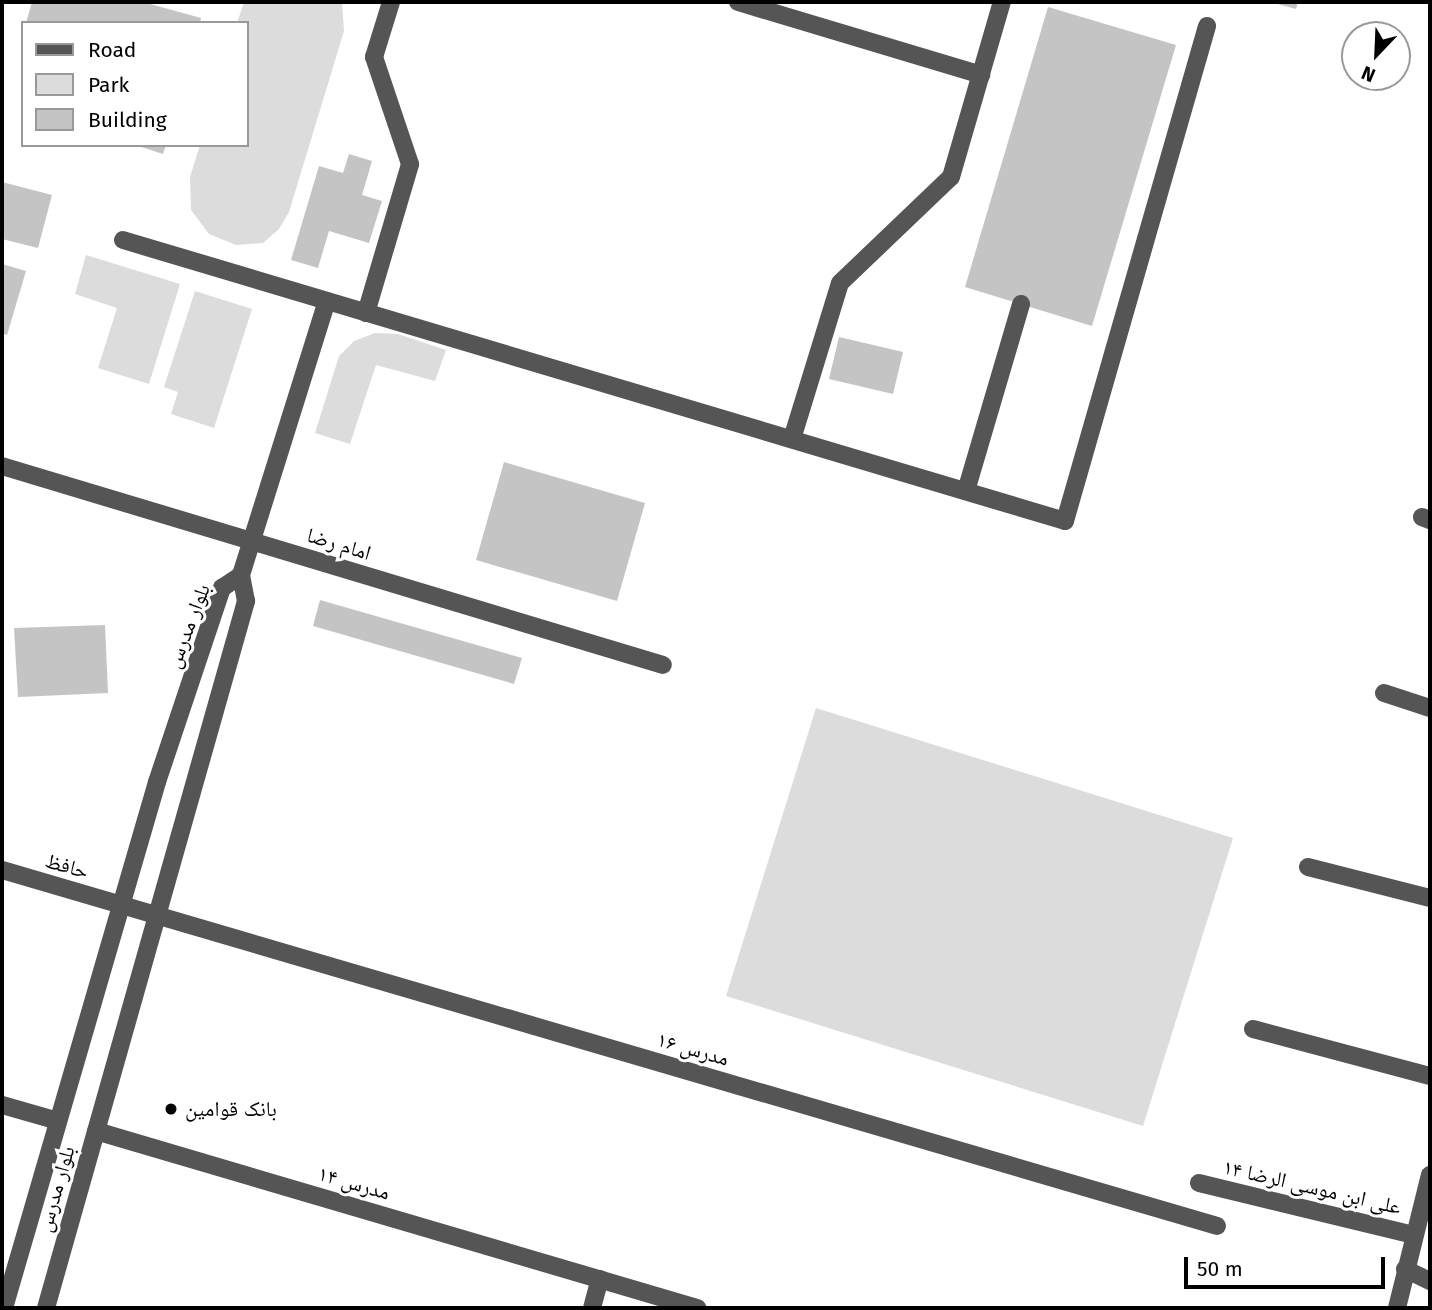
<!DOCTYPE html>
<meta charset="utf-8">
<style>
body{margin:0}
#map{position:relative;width:1432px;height:1310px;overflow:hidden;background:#fff;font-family:"Fira Sans","Noto Naskh Arabic",sans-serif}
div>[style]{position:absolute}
.green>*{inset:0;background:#dcdcdc}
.building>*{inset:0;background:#c4c4c4}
.minor>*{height:18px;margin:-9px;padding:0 9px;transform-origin:9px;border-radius:9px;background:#555}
.dots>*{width:19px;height:19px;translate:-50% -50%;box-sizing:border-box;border:4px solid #fff;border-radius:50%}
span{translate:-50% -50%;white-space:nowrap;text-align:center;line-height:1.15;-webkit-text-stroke:6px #fff;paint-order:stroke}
.street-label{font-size:21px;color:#000}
.poi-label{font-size:21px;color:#000}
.left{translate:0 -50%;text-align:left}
.frame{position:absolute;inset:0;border:4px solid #000;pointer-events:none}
.legend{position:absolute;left:21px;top:21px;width:228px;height:126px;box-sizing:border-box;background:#fff;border:2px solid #999;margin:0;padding:9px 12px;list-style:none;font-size:21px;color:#000}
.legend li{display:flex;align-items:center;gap:14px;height:35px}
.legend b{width:35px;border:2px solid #999}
.north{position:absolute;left:1341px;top:21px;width:70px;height:70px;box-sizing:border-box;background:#fff;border:2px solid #999;border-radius:50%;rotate:203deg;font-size:19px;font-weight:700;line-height:28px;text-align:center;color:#000}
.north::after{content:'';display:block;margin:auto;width:24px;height:32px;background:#000;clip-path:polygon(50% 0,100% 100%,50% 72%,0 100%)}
.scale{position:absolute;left:1184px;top:1257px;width:201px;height:32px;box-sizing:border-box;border:4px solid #000;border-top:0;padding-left:9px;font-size:21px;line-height:24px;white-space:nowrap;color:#000;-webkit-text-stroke:5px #fff;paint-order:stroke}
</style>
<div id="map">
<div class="green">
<div style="clip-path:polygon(244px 2px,342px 2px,344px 31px,289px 212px,279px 229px,263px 243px,236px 245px,209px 234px,191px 210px,190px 177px,200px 145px,247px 145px,247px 23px,237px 23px)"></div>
<div style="clip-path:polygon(86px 255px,180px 284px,149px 384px,98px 368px,117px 308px,75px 294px)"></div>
<div style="clip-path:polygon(195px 291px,252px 309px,214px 428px,171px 414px,178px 392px,164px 387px)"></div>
<div style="clip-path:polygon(375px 333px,398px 334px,446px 350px,435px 381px,376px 365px,350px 444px,315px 433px,339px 356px,354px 341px)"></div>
<div style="clip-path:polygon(816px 708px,1233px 838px,1143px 1126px,726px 996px)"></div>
</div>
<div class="building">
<div style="clip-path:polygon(32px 2px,143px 2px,201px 18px,200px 23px,26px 23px)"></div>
<div style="clip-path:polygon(1270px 2px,1298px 2px,1296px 9px)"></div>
<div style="clip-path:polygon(1048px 7px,1176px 45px,1092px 326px,965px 287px)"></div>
<div style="clip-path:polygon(135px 145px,166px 145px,163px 154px)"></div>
<div style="clip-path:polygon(349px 154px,372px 161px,362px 195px,382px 201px,369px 243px,329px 231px,318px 268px,291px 260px,319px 166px,343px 173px)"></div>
<div style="clip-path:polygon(2px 182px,52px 195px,38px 248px,2px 239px)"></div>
<div style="clip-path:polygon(2px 264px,26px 271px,7px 335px,2px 333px)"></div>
<div style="clip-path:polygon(839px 337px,903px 352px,893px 394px,829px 379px)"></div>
<div style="clip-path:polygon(504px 462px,645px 503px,617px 601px,476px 560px)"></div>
<div style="clip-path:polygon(320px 600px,522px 658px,514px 684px,313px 626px)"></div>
<div style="clip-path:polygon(105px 625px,108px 693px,18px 697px,14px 628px)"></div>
</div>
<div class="minor">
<div style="left:738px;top:2px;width:254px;rotate:16.7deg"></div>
<div style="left:123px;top:240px;width:983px;rotate:16.61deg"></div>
<div style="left:1065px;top:521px;width:515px;rotate:-73.99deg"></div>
<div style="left:366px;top:313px;width:155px;rotate:-73.5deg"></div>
<div style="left:410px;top:164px;width:113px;rotate:-108.6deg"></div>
<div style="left:374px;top:57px;width:58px;rotate:-72.8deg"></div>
<div style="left:792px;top:439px;width:163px;rotate:-72.9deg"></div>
<div style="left:840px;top:283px;width:153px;rotate:-43.7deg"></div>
<div style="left:951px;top:177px;width:182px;rotate:-73.8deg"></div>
<div style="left:2px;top:466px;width:690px;rotate:16.75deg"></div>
<div style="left:966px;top:491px;width:195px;rotate:-73.6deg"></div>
<div style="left:1422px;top:517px;width:9px;rotate:21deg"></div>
<div style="left:1384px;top:693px;width:48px;rotate:18.1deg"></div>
<div style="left:1308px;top:867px;width:126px;rotate:14.3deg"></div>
<div style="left:2px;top:870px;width:1266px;rotate:16.33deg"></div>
<div style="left:1253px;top:1029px;width:183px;rotate:14.9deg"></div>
<div style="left:2px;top:1105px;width:58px;rotate:15.9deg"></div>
<div style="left:96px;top:1131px;width:627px;rotate:16.41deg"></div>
<div style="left:1199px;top:1183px;width:221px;rotate:13.6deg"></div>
<div style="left:1405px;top:1269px;width:28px;rotate:26deg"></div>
<div style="left:4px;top:1308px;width:548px;rotate:-73.78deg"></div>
<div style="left:157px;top:782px;width:205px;rotate:-71.5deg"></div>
<div style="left:222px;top:588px;width:23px;rotate:-34deg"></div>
<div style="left:46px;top:1308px;width:735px;rotate:-74.2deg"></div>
<div style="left:246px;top:601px;width:26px;rotate:-101deg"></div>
<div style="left:241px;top:575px;width:287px;rotate:-72.6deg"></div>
<div style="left:592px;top:1308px;width:30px;rotate:-75deg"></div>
<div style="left:1397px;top:1308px;width:137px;rotate:-76.1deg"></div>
</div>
<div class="dots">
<div style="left:171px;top:1109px;background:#000"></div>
</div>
<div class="street-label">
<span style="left:339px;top:544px;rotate:17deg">امام رضا</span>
<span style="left:188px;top:626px;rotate:-69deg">بلوار مدرس</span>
<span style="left:67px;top:866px;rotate:16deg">حافظ</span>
<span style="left:693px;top:1049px;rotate:16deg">مدرس ۱۶</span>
<span style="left:354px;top:1183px;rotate:16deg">مدرس ۱۴</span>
<span style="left:1312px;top:1187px;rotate:13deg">علی ابن موسی الرضا ۱۴</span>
<span style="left:56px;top:1189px;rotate:-74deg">بلوار مدرس</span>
</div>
<div class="poi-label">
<span class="left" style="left:185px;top:1109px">بانک قوامین</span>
</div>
<div class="frame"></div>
<ul class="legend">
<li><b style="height:9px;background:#555"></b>Road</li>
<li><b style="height:19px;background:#dcdcdc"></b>Park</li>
<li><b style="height:19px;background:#c4c4c4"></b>Building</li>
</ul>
<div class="north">N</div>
<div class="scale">50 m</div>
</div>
